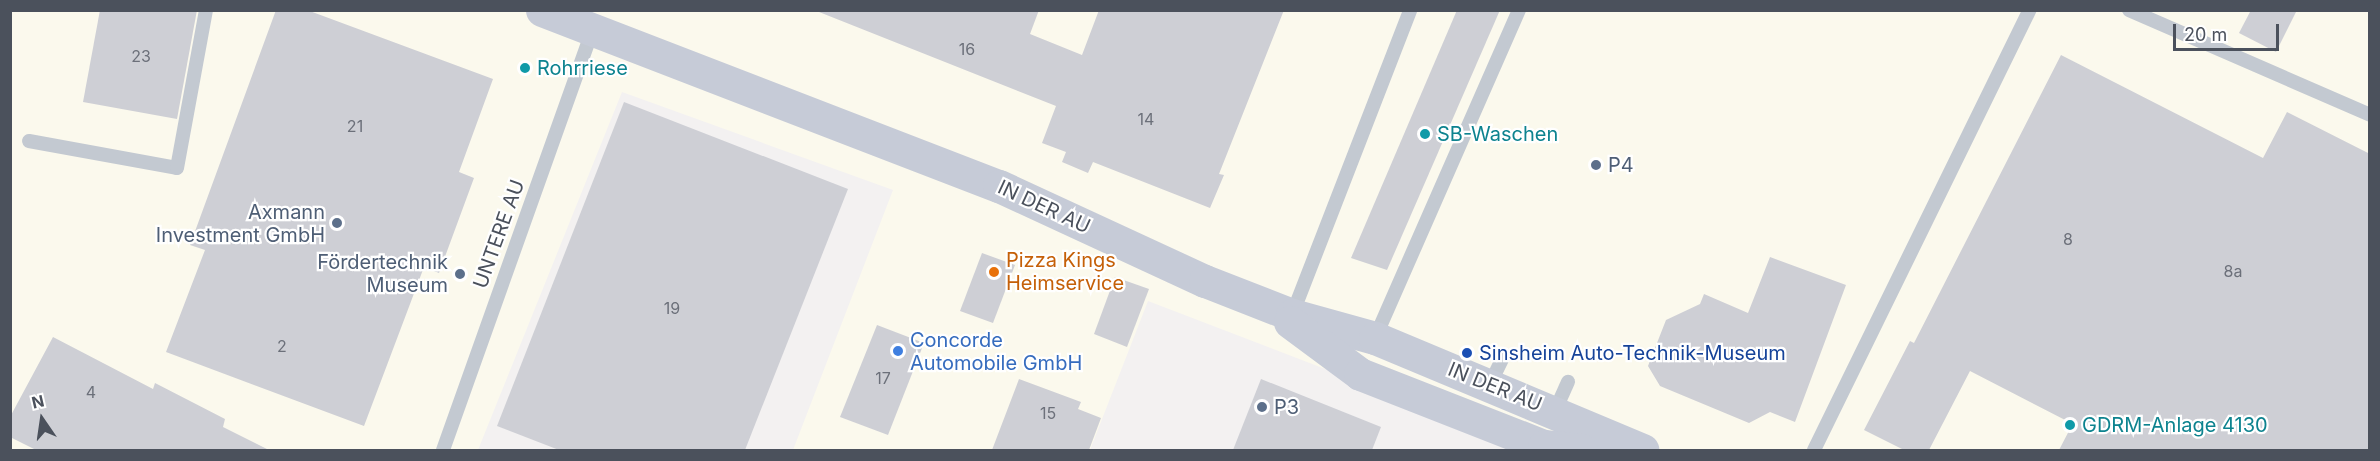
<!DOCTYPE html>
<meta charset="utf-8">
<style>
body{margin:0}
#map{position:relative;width:2380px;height:461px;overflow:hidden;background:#f3f1f1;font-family:Inter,sans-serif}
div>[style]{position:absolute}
.commercial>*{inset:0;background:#fbf9ed}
.building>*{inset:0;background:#cecfd5}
.lane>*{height:14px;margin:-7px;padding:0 7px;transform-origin:7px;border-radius:7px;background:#c3c9d1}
.secondary>*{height:33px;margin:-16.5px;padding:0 16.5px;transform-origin:16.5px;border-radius:16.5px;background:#c6cbd7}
.dots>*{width:16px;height:16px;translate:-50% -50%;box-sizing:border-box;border:3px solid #fff;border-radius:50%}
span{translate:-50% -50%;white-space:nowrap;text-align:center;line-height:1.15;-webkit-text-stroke:4.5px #fff;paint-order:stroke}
.number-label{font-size:16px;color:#6c707a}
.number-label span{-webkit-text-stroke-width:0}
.culture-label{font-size:20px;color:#0d838f}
.left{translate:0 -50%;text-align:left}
.service-label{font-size:20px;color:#4e5e75}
.right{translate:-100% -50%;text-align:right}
.street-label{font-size:20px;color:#4b515c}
.food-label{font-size:20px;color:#c56008}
.shop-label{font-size:20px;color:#366cbe}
.transit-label{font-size:20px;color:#164399}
.frame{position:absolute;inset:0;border:12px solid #4b515c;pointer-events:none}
.north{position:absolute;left:12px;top:389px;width:60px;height:60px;-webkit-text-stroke:4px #fff;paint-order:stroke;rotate:347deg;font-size:16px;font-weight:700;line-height:24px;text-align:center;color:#4b515c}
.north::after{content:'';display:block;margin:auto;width:21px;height:27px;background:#4b515c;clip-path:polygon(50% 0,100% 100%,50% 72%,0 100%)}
.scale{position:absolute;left:2173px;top:24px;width:106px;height:27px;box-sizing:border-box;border:3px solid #4b515c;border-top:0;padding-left:8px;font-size:18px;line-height:21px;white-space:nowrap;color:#4b515c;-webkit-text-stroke:4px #fff;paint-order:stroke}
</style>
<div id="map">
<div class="commercial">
<div style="clip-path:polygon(10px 11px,2369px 11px,2369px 450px,1536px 450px,1148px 301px,1090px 450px,793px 450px,893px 190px,622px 92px,478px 450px,11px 450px)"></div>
</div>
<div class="building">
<div style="clip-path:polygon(100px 10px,197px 10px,177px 119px,83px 102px)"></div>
<div style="clip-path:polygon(276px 10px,307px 10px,493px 79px,459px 172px,474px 178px,439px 273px,424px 267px,364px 426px,166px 352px,205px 250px,190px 245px)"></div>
<div style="clip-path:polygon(814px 10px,1039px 10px,1030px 34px,1082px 55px,1099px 10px,1284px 10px,1219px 174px,1224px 175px,1210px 208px,1093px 162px,1088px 173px,1062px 162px,1066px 152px,1042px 143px,1056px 106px)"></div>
<div style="clip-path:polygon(1457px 10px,1500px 10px,1387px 270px,1351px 258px)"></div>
<div style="clip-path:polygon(2251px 10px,2297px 10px,2276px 52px,2239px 33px)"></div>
<div style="clip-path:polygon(2061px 55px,2263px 158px,2287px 112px,2370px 154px,2370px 450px,2059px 450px,2071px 427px,2069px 422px,1970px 371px,1929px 450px,1904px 450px,1864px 430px,1910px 341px,1914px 343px)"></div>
<div style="clip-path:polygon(624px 102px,848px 189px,745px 450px,559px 450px,497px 426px)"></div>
<div style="clip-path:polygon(982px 253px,1015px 265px,993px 323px,960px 311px)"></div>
<div style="clip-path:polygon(1770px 257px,1846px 285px,1795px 422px,1770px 412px,1749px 423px,1660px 386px,1648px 366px,1666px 320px,1700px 304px,1704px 294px,1748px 313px)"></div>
<div style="clip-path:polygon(1115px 277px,1149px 289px,1127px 347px,1094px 334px)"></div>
<div style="clip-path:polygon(877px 325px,924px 343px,888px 435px,840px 417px)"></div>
<div style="clip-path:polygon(53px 337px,153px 389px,155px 383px,225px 419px,223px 427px,269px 450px,36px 450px,10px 437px,10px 417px)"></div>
<div style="clip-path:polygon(1019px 379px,1081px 402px,1078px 409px,1101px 418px,1089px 450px,992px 450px)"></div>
<div style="clip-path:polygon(1261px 379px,1381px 427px,1372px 450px,1233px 450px)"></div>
</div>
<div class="lane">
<div style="left:2129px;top:10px;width:263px;rotate:23.5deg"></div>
<div style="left:29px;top:141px;width:150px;rotate:10.3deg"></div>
<div style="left:177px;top:168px;width:161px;rotate:-79.6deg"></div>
<div style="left:1292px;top:315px;width:327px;rotate:-68.8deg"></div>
<div style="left:1375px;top:338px;width:358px;rotate:-66.3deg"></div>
<div style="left:1490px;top:384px;width:30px;rotate:-64deg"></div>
<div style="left:1555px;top:411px;width:32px;rotate:-66deg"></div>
<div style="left:443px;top:450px;width:445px;rotate:-70.4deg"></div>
<div style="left:1814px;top:450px;width:490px;rotate:-63.9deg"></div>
</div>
<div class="secondary">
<div style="left:542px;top:10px;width:490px;rotate:21.1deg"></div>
<div style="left:999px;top:186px;width:227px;rotate:24.8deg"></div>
<div style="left:1205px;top:281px;width:93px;rotate:21.3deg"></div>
<div style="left:1292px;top:315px;width:86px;rotate:15.5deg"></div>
<div style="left:1375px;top:338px;width:290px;rotate:22.7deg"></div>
<div style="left:1290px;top:322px;width:87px;rotate:36.6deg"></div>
<div style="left:1360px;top:374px;width:198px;rotate:21.4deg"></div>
<div style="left:1544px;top:446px;width:37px;rotate:6deg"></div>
</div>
<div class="dots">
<div style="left:525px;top:68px;background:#0f9aa8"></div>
<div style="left:1425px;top:134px;background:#0f9aa8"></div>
<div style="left:1596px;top:165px;background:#5c6f8a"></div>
<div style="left:337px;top:223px;background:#5c6f8a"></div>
<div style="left:994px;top:272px;background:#e8710a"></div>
<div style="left:460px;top:274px;background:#5c6f8a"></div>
<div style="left:898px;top:351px;background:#3f7fe0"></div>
<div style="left:1467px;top:353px;background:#1a4fb4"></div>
<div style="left:1262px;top:407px;background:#5c6f8a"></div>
<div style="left:2070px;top:425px;background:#0f9aa8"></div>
</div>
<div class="number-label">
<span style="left:967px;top:49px">16</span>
<span style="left:141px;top:56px">23</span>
<span style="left:1146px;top:119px">14</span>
<span style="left:355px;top:126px">21</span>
<span style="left:2068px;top:239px">8</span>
<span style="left:2233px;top:271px">8a</span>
<span style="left:672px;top:308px">19</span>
<span style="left:282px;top:346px">2</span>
<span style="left:883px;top:378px">17</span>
<span style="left:91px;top:392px">4</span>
<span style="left:1048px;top:413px">15</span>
</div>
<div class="culture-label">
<span class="left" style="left:537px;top:68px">Rohrriese</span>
<span class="left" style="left:1437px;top:134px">SB-Waschen</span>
<span class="left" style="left:2082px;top:425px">GDRM-Anlage 4130</span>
</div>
<div class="service-label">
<span class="left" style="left:1608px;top:165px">P4</span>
<span class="right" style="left:325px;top:224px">Axmann<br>Investment GmbH</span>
<span class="right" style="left:448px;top:274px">Fördertechnik<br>Museum</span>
<span class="left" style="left:1274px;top:407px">P3</span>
</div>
<div class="street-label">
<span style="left:1044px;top:207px;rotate:25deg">IN DER AU</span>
<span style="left:499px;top:234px;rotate:-70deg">UNTERE AU</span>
<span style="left:1495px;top:387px;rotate:22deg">IN DER AU</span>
</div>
<div class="food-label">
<span class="left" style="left:1006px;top:272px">Pizza Kings<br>Heimservice</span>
</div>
<div class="shop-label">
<span class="left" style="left:910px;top:352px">Concorde<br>Automobile GmbH</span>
</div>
<div class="transit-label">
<span class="left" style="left:1479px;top:353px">Sinsheim Auto-Technik-Museum</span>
</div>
<div class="frame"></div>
<div class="north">N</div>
<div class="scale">20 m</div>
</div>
